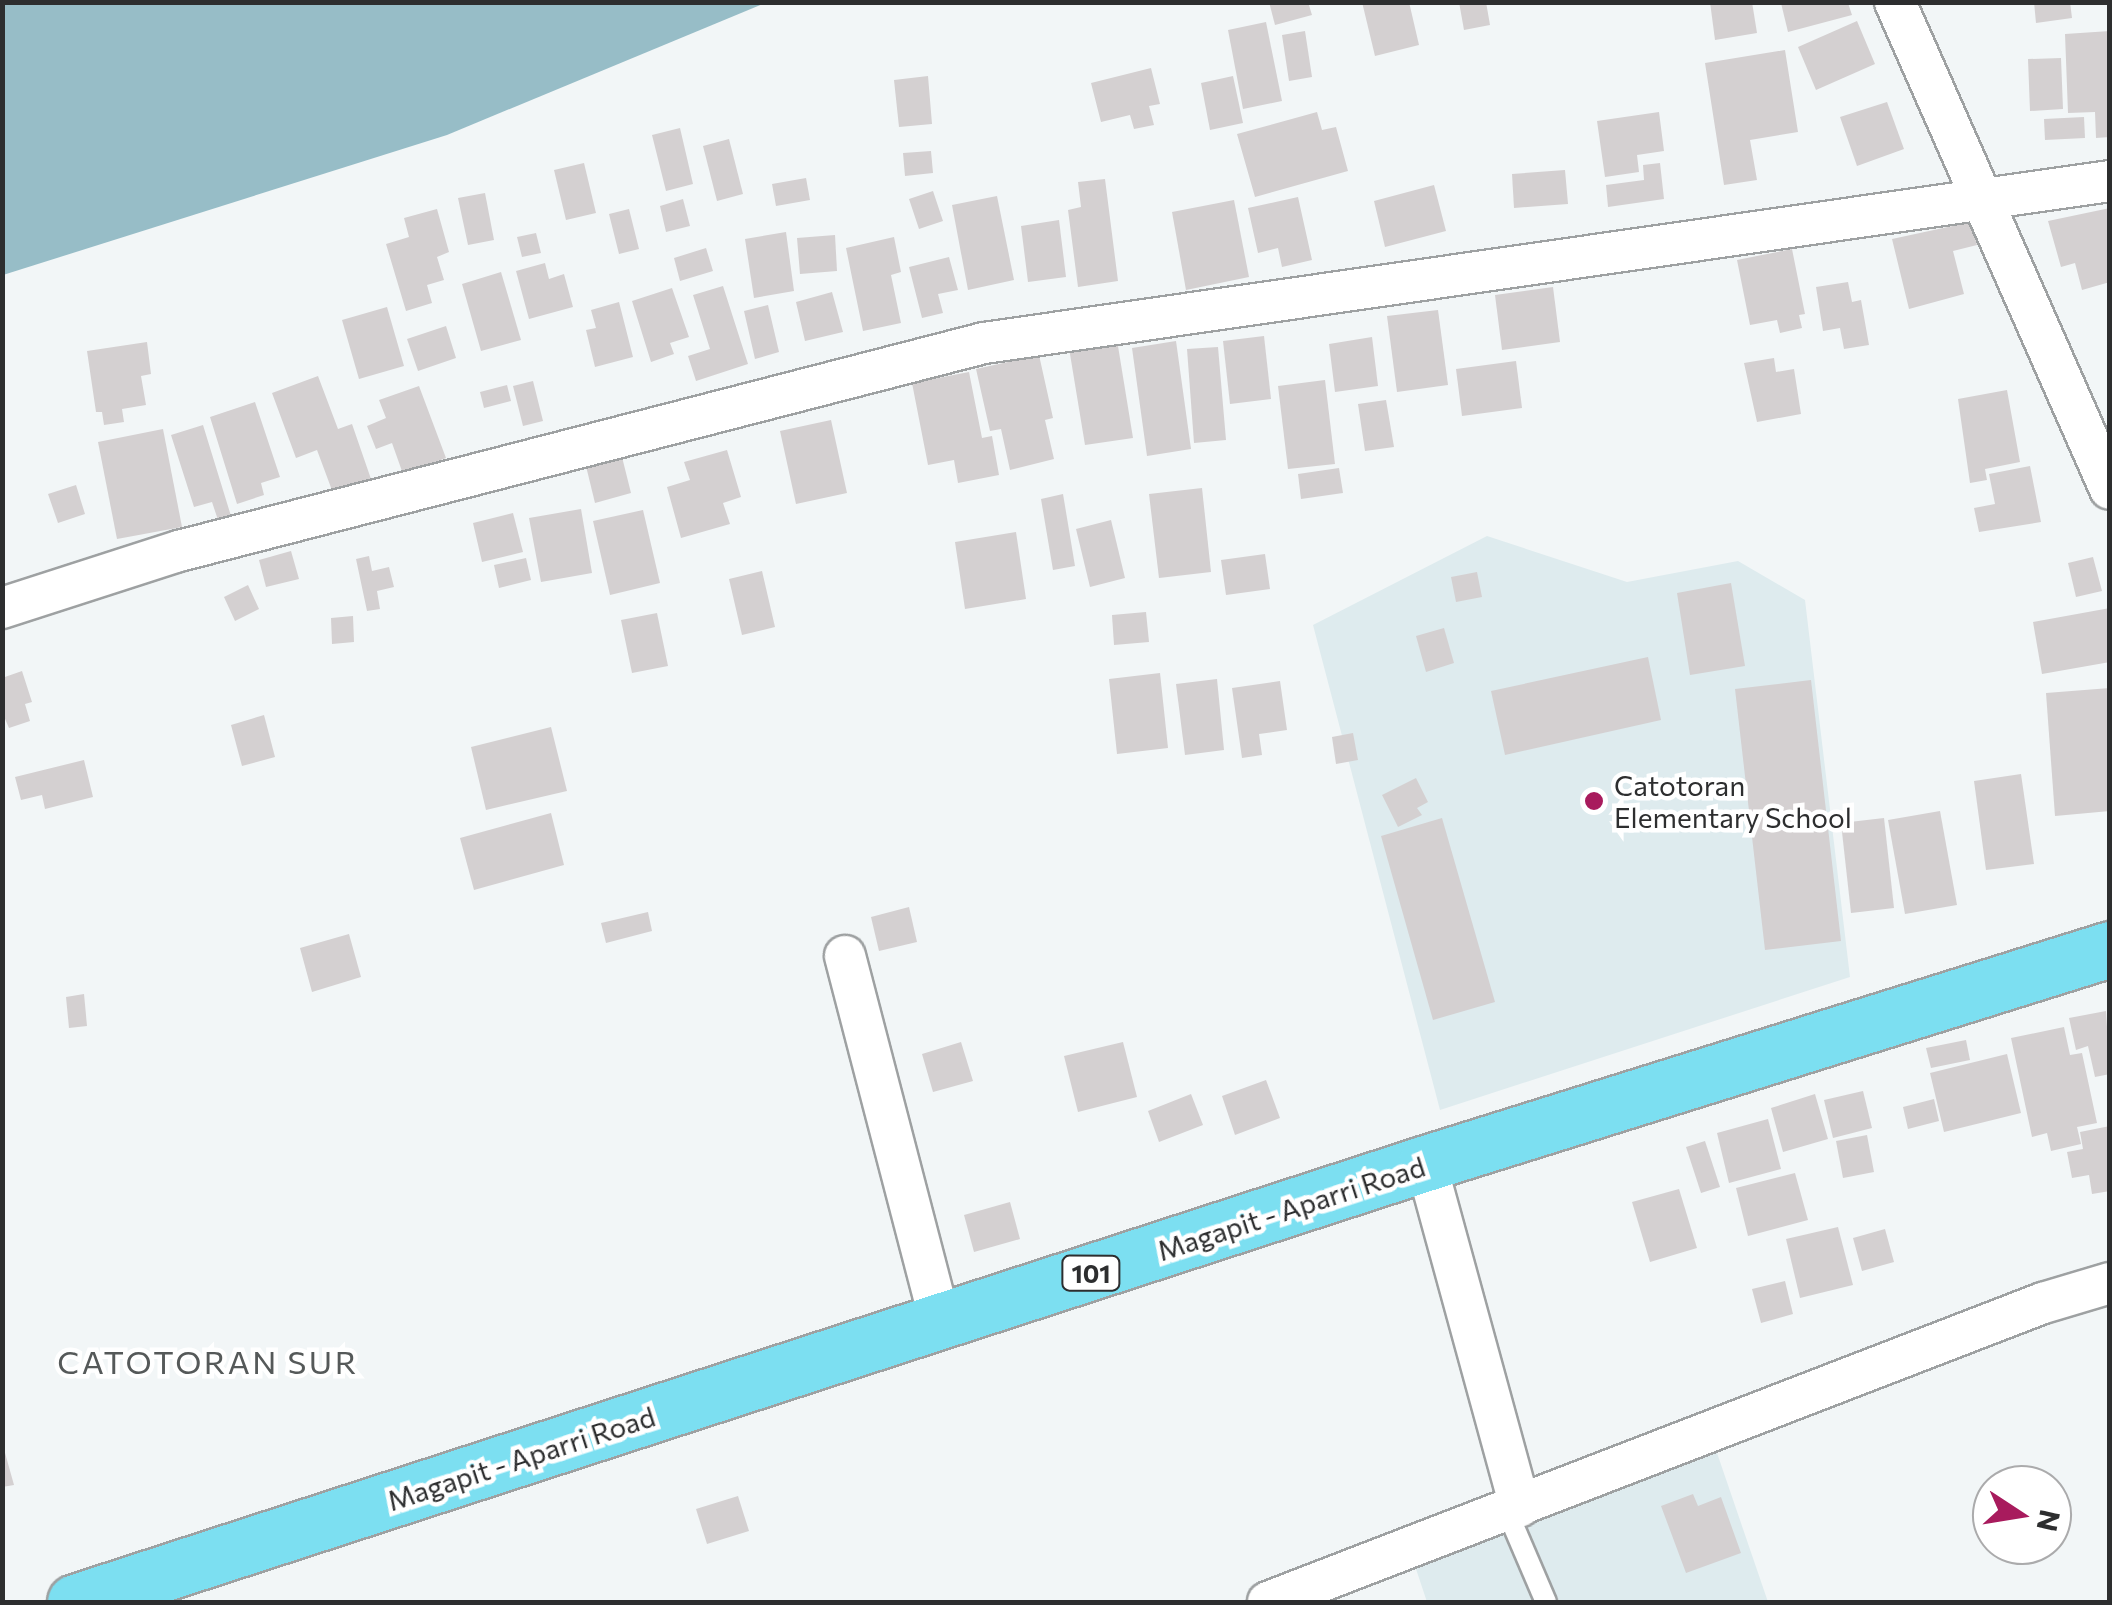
<!DOCTYPE html>
<style>
body{margin:0}
#map{position:relative;width:2112px;height:1605px;overflow:hidden;background:#f2f6f7;font-family:Commissioner,sans-serif}
div>[style]{position:absolute}
.built>*{inset:0;background:#deebee}
.water>*{inset:0;background:#97bdc7}
.building>*{inset:0;background:#d4d0d1}
.roads{filter:drop-shadow(2px 0 #9ea1a2) drop-shadow(-2px 0 #9ea1a2) drop-shadow(0 2px #9ea1a2) drop-shadow(0 -2px #9ea1a2)}
.lane>*{height:20px;margin:-10px;padding:0 10px;transform-origin:10px;border-radius:10px;background:#fff}
.street>*{height:40px;margin:-20px;padding:0 20px;transform-origin:20px;border-radius:20px;background:#fff}
.primary>*{height:55px;margin:-27.5px;padding:0 27.5px;transform-origin:27.5px;border-radius:27.5px;background:#7cdff1}
.dots>*{width:28px;height:28px;translate:-50% -50%;box-sizing:border-box;border:5px solid #fff;border-radius:50%}
span{translate:-50% -50%;white-space:nowrap;text-align:center;line-height:1.15;-webkit-text-stroke:9px #fff;paint-order:stroke}
.shield-label span{padding:2px 8px;background:#fff;border:2px solid;border-radius:8px;-webkit-text-stroke-width:0}
.shield-label{font-size:25px;color:#2d2e2f;font-weight:700}
.poi-label{font-size:28px;color:#2d2e2f}
.left{translate:0 -50%;text-align:left}
.street-label{font-size:28px;color:#2d2e2f}
.quarter-label{font-size:32px;color:#555959;letter-spacing:2.5px}
.frame{position:absolute;inset:0;border:5px solid #2d2e2f;pointer-events:none}
.north{position:absolute;left:1972px;top:1465px;width:100px;height:100px;box-sizing:border-box;background:#fff;border:2px solid #ababac;border-radius:50%;rotate:102deg;font-size:28px;font-weight:700;line-height:40px;text-align:center;color:#2d2e2f}
.north::after{content:'';display:block;margin:auto;width:35px;height:45px;background:#a81b5d;clip-path:polygon(50% 0,100% 100%,50% 72%,0 100%)}
</style>
<div id="map">
<div class="built">
<div style="clip-path:polygon(1487px 536px,1627px 582px,1738px 561px,1805px 600px,1850px 977px,1440px 1110px,1313px 625px)"></div>
<div style="clip-path:polygon(1716px 1450px,1768px 1602px,1427px 1602px,1412px 1557px)"></div>
</div>
<div class="water">
<div style="clip-path:polygon(2px 3px,3px 2px,765px 3px,447px 135px,3px 275px)"></div>
</div>
<div class="building">
<div style="clip-path:polygon(1269px 2px,1308px 2px,1312px 15px,1275px 25px)"></div>
<div style="clip-path:polygon(1362px 2px,1409px 2px,1419px 45px,1375px 56px)"></div>
<div style="clip-path:polygon(1459px 2px,1486px 2px,1490px 25px,1464px 30px)"></div>
<div style="clip-path:polygon(1710px 2px,1752px 2px,1757px 33px,1715px 40px)"></div>
<div style="clip-path:polygon(2034px 2px,2070px 2px,2072px 18px,2036px 23px)"></div>
<div style="clip-path:polygon(1781px 3px,1848px 3px,1852px 15px,1788px 32px)"></div>
<div style="clip-path:polygon(1857px 21px,1875px 64px,1816px 90px,1798px 47px)"></div>
<div style="clip-path:polygon(1266px 22px,1282px 101px,1243px 109px,1228px 30px)"></div>
<div style="clip-path:polygon(1305px 31px,1312px 77px,1289px 81px,1282px 35px)"></div>
<div style="clip-path:polygon(2110px 31px,2110px 137px,2096px 138px,2095px 112px,2068px 113px,2065px 34px)"></div>
<div style="clip-path:polygon(1785px 50px,1798px 132px,1750px 140px,1757px 180px,1724px 185px,1705px 63px)"></div>
<div style="clip-path:polygon(2061px 58px,2063px 109px,2030px 111px,2028px 59px)"></div>
<div style="clip-path:polygon(1151px 68px,1160px 104px,1149px 106px,1154px 125px,1134px 129px,1130px 115px,1101px 122px,1091px 83px)"></div>
<div style="clip-path:polygon(928px 76px,932px 124px,899px 127px,894px 80px)"></div>
<div style="clip-path:polygon(1233px 76px,1243px 123px,1210px 130px,1201px 83px)"></div>
<div style="clip-path:polygon(1887px 102px,1904px 149px,1857px 166px,1840px 117px)"></div>
<div style="clip-path:polygon(1317px 112px,1322px 130px,1336px 127px,1348px 171px,1255px 197px,1237px 134px)"></div>
<div style="clip-path:polygon(1659px 112px,1664px 151px,1637px 155px,1639px 172px,1605px 177px,1597px 121px)"></div>
<div style="clip-path:polygon(2084px 117px,2085px 138px,2045px 140px,2044px 119px)"></div>
<div style="clip-path:polygon(680px 128px,693px 184px,666px 191px,652px 135px)"></div>
<div style="clip-path:polygon(729px 139px,743px 194px,717px 201px,703px 146px)"></div>
<div style="clip-path:polygon(931px 151px,933px 173px,905px 176px,903px 153px)"></div>
<div style="clip-path:polygon(584px 163px,596px 213px,566px 220px,554px 170px)"></div>
<div style="clip-path:polygon(1660px 163px,1664px 199px,1608px 207px,1606px 185px,1644px 180px,1643px 165px)"></div>
<div style="clip-path:polygon(1565px 170px,1568px 204px,1514px 208px,1512px 174px)"></div>
<div style="clip-path:polygon(806px 178px,810px 200px,776px 206px,772px 184px)"></div>
<div style="clip-path:polygon(1105px 179px,1118px 281px,1078px 287px,1068px 210px,1081px 207px,1078px 182px)"></div>
<div style="clip-path:polygon(1434px 185px,1446px 231px,1385px 247px,1374px 201px)"></div>
<div style="clip-path:polygon(933px 191px,943px 221px,919px 229px,909px 199px)"></div>
<div style="clip-path:polygon(485px 193px,494px 240px,468px 245px,458px 198px)"></div>
<div style="clip-path:polygon(997px 196px,1014px 280px,968px 290px,952px 205px)"></div>
<div style="clip-path:polygon(1298px 197px,1312px 260px,1282px 267px,1278px 248px,1258px 253px,1248px 208px)"></div>
<div style="clip-path:polygon(683px 199px,690px 226px,666px 232px,660px 206px)"></div>
<div style="clip-path:polygon(1234px 200px,1249px 277px,1186px 290px,1172px 212px)"></div>
<div style="clip-path:polygon(2110px 208px,2110px 282px,2082px 290px,2075px 263px,2061px 267px,2048px 221px)"></div>
<div style="clip-path:polygon(437px 209px,449px 252px,437px 257px,444px 280px,427px 285px,432px 303px,406px 311px,386px 244px,409px 237px,404px 218px)"></div>
<div style="clip-path:polygon(629px 209px,639px 249px,619px 254px,609px 214px)"></div>
<div style="clip-path:polygon(1059px 220px,1066px 277px,1028px 282px,1021px 226px)"></div>
<div style="clip-path:polygon(1971px 222px,1977px 245px,1953px 251px,1964px 294px,1909px 309px,1892px 239px)"></div>
<div style="clip-path:polygon(786px 232px,794px 291px,754px 298px,745px 239px)"></div>
<div style="clip-path:polygon(536px 233px,541px 253px,522px 257px,517px 237px)"></div>
<div style="clip-path:polygon(835px 235px,837px 271px,800px 274px,797px 238px)"></div>
<div style="clip-path:polygon(894px 237px,901px 272px,891px 275px,901px 323px,863px 331px,846px 248px)"></div>
<div style="clip-path:polygon(706px 248px,713px 271px,680px 281px,674px 258px)"></div>
<div style="clip-path:polygon(1792px 249px,1805px 314px,1799px 315px,1802px 328px,1780px 333px,1777px 320px,1750px 325px,1737px 260px)"></div>
<div style="clip-path:polygon(949px 257px,958px 290px,938px 294px,943px 313px,922px 318px,909px 267px)"></div>
<div style="clip-path:polygon(545px 263px,549px 279px,564px 274px,573px 307px,529px 319px,516px 271px)"></div>
<div style="clip-path:polygon(501px 272px,521px 340px,481px 351px,462px 284px)"></div>
<div style="clip-path:polygon(1848px 282px,1852px 302px,1861px 300px,1869px 345px,1844px 349px,1840px 328px,1823px 331px,1816px 287px)"></div>
<div style="clip-path:polygon(723px 286px,748px 364px,696px 381px,688px 356px,710px 349px,693px 295px)"></div>
<div style="clip-path:polygon(1553px 287px,1560px 342px,1502px 350px,1495px 295px)"></div>
<div style="clip-path:polygon(672px 288px,689px 337px,670px 343px,674px 354px,651px 362px,632px 301px)"></div>
<div style="clip-path:polygon(832px 292px,843px 332px,805px 341px,796px 302px)"></div>
<div style="clip-path:polygon(619px 302px,633px 357px,595px 367px,586px 330px,596px 328px,591px 310px)"></div>
<div style="clip-path:polygon(768px 305px,779px 352px,755px 359px,744px 311px)"></div>
<div style="clip-path:polygon(387px 307px,404px 366px,359px 379px,342px 320px)"></div>
<div style="clip-path:polygon(1438px 310px,1448px 385px,1397px 392px,1387px 316px)"></div>
<div style="clip-path:polygon(446px 326px,456px 358px,418px 371px,407px 339px)"></div>
<div style="clip-path:polygon(1264px 336px,1271px 399px,1230px 404px,1223px 341px)"></div>
<div style="clip-path:polygon(1372px 337px,1378px 386px,1335px 392px,1329px 344px)"></div>
<div style="clip-path:polygon(1117px 340px,1133px 438px,1085px 445px,1069px 348px)"></div>
<div style="clip-path:polygon(1176px 341px,1191px 449px,1147px 456px,1132px 348px)"></div>
<div style="clip-path:polygon(147px 342px,151px 374px,141px 376px,146px 405px,122px 409px,124px 422px,104px 425px,102px 412px,96px 412px,87px 351px)"></div>
<div style="clip-path:polygon(1218px 347px,1226px 440px,1194px 443px,1187px 349px)"></div>
<div style="clip-path:polygon(1039px 355px,1053px 418px,1045px 420px,1054px 459px,1010px 470px,1001px 429px,990px 431px,976px 369px)"></div>
<div style="clip-path:polygon(1774px 358px,1776px 372px,1794px 369px,1801px 414px,1757px 422px,1744px 363px)"></div>
<div style="clip-path:polygon(1516px 361px,1522px 408px,1462px 416px,1456px 369px)"></div>
<div style="clip-path:polygon(969px 372px,982px 438px,992px 436px,999px 475px,958px 483px,954px 460px,928px 465px,912px 383px)"></div>
<div style="clip-path:polygon(318px 376px,338px 429px,352px 424px,371px 479px,333px 493px,317px 450px,296px 458px,272px 393px)"></div>
<div style="clip-path:polygon(1325px 380px,1335px 464px,1288px 469px,1278px 386px)"></div>
<div style="clip-path:polygon(533px 381px,543px 421px,523px 426px,513px 386px)"></div>
<div style="clip-path:polygon(507px 385px,511px 401px,484px 408px,480px 392px)"></div>
<div style="clip-path:polygon(419px 386px,446px 458px,403px 474px,392px 443px,376px 449px,367px 426px,386px 418px,379px 400px)"></div>
<div style="clip-path:polygon(2007px 390px,2020px 462px,1985px 469px,1987px 480px,1970px 483px,1958px 399px)"></div>
<div style="clip-path:polygon(1386px 400px,1394px 447px,1365px 451px,1358px 404px)"></div>
<div style="clip-path:polygon(255px 402px,280px 477px,261px 483px,264px 495px,237px 504px,210px 417px)"></div>
<div style="clip-path:polygon(831px 420px,847px 493px,796px 504px,780px 431px)"></div>
<div style="clip-path:polygon(203px 425px,231px 516px,218px 520px,212px 502px,194px 507px,171px 435px)"></div>
<div style="clip-path:polygon(163px 429px,182px 527px,117px 539px,98px 442px)"></div>
<div style="clip-path:polygon(727px 450px,741px 497px,723px 503px,730px 524px,681px 538px,667px 487px,690px 480px,684px 462px)"></div>
<div style="clip-path:polygon(621px 453px,631px 493px,595px 503px,585px 462px)"></div>
<div style="clip-path:polygon(2030px 466px,2041px 522px,1979px 532px,1974px 508px,1995px 504px,1989px 474px)"></div>
<div style="clip-path:polygon(1339px 468px,1343px 493px,1301px 499px,1298px 474px)"></div>
<div style="clip-path:polygon(76px 485px,85px 514px,58px 523px,48px 494px)"></div>
<div style="clip-path:polygon(1202px 488px,1211px 572px,1159px 578px,1149px 494px)"></div>
<div style="clip-path:polygon(1063px 494px,1075px 566px,1053px 570px,1041px 499px)"></div>
<div style="clip-path:polygon(581px 509px,592px 573px,541px 582px,529px 518px)"></div>
<div style="clip-path:polygon(643px 510px,660px 583px,610px 595px,593px 521px)"></div>
<div style="clip-path:polygon(513px 513px,523px 552px,482px 562px,473px 523px)"></div>
<div style="clip-path:polygon(1111px 520px,1125px 578px,1090px 587px,1076px 529px)"></div>
<div style="clip-path:polygon(1016px 532px,1026px 599px,965px 609px,955px 542px)"></div>
<div style="clip-path:polygon(291px 551px,299px 579px,266px 587px,259px 560px)"></div>
<div style="clip-path:polygon(1265px 554px,1270px 589px,1226px 595px,1221px 560px)"></div>
<div style="clip-path:polygon(369px 556px,372px 571px,389px 567px,394px 587px,377px 591px,380px 609px,367px 611px,356px 559px)"></div>
<div style="clip-path:polygon(2093px 557px,2102px 591px,2076px 597px,2068px 563px)"></div>
<div style="clip-path:polygon(526px 558px,531px 580px,499px 588px,494px 565px)"></div>
<div style="clip-path:polygon(762px 571px,775px 627px,742px 635px,729px 579px)"></div>
<div style="clip-path:polygon(1477px 572px,1482px 597px,1456px 602px,1451px 577px)"></div>
<div style="clip-path:polygon(1731px 583px,1745px 666px,1690px 675px,1677px 593px)"></div>
<div style="clip-path:polygon(248px 585px,259px 609px,235px 621px,224px 597px)"></div>
<div style="clip-path:polygon(2110px 608px,2110px 662px,2042px 674px,2033px 622px)"></div>
<div style="clip-path:polygon(1146px 612px,1149px 642px,1114px 645px,1112px 615px)"></div>
<div style="clip-path:polygon(657px 613px,668px 666px,632px 673px,621px 620px)"></div>
<div style="clip-path:polygon(353px 616px,354px 642px,332px 644px,331px 618px)"></div>
<div style="clip-path:polygon(1444px 628px,1454px 663px,1426px 672px,1416px 636px)"></div>
<div style="clip-path:polygon(1648px 657px,1661px 720px,1505px 755px,1491px 691px)"></div>
<div style="clip-path:polygon(22px 671px,32px 702px,25px 704px,30px 721px,9px 728px,2px 712px,2px 678px)"></div>
<div style="clip-path:polygon(1160px 673px,1168px 748px,1117px 754px,1109px 679px)"></div>
<div style="clip-path:polygon(1217px 679px,1224px 750px,1185px 755px,1176px 684px)"></div>
<div style="clip-path:polygon(1811px 680px,1841px 941px,1765px 950px,1735px 689px)"></div>
<div style="clip-path:polygon(1280px 681px,1287px 730px,1259px 734px,1262px 755px,1242px 758px,1232px 688px)"></div>
<div style="clip-path:polygon(2110px 688px,2110px 811px,2055px 816px,2046px 693px)"></div>
<div style="clip-path:polygon(264px 715px,275px 757px,242px 766px,231px 725px)"></div>
<div style="clip-path:polygon(551px 727px,567px 791px,486px 810px,471px 747px)"></div>
<div style="clip-path:polygon(1353px 733px,1358px 760px,1336px 764px,1332px 737px)"></div>
<div style="clip-path:polygon(84px 760px,93px 797px,45px 809px,42px 795px,21px 800px,15px 777px)"></div>
<div style="clip-path:polygon(2021px 774px,2034px 864px,1986px 870px,1974px 781px)"></div>
<div style="clip-path:polygon(1416px 778px,1428px 802px,1417px 808px,1422px 815px,1398px 827px,1382px 795px)"></div>
<div style="clip-path:polygon(1940px 811px,1957px 905px,1905px 914px,1888px 820px)"></div>
<div style="clip-path:polygon(551px 813px,564px 865px,474px 890px,460px 838px)"></div>
<div style="clip-path:polygon(1442px 818px,1495px 1002px,1433px 1020px,1381px 836px)"></div>
<div style="clip-path:polygon(1884px 818px,1894px 908px,1851px 913px,1841px 823px)"></div>
<div style="clip-path:polygon(909px 907px,917px 942px,879px 951px,871px 917px)"></div>
<div style="clip-path:polygon(648px 912px,652px 931px,606px 943px,601px 923px)"></div>
<div style="clip-path:polygon(349px 934px,361px 977px,312px 992px,300px 948px)"></div>
<div style="clip-path:polygon(84px 994px,87px 1026px,69px 1028px,66px 997px)"></div>
<div style="clip-path:polygon(2106px 1011px,2110px 1074px,2095px 1077px,2088px 1046px,2076px 1050px,2069px 1018px)"></div>
<div style="clip-path:polygon(2064px 1027px,2070px 1055px,2082px 1053px,2097px 1123px,2077px 1127px,2081px 1144px,2051px 1151px,2047px 1133px,2032px 1137px,2011px 1038px)"></div>
<div style="clip-path:polygon(1966px 1040px,1970px 1060px,1931px 1068px,1926px 1048px)"></div>
<div style="clip-path:polygon(961px 1042px,973px 1081px,933px 1092px,922px 1054px)"></div>
<div style="clip-path:polygon(1123px 1042px,1137px 1097px,1078px 1112px,1064px 1056px)"></div>
<div style="clip-path:polygon(2007px 1054px,2021px 1113px,1944px 1132px,1930px 1073px)"></div>
<div style="clip-path:polygon(1266px 1080px,1280px 1118px,1235px 1135px,1222px 1096px)"></div>
<div style="clip-path:polygon(1863px 1091px,1872px 1128px,1833px 1138px,1824px 1100px)"></div>
<div style="clip-path:polygon(1191px 1094px,1203px 1125px,1159px 1142px,1148px 1111px)"></div>
<div style="clip-path:polygon(1815px 1094px,1828px 1139px,1783px 1152px,1771px 1108px)"></div>
<div style="clip-path:polygon(1934px 1099px,1939px 1121px,1908px 1129px,1903px 1107px)"></div>
<div style="clip-path:polygon(1768px 1119px,1781px 1169px,1729px 1183px,1717px 1133px)"></div>
<div style="clip-path:polygon(2110px 1126px,2110px 1191px,2092px 1194px,2089px 1175px,2072px 1178px,2067px 1152px,2083px 1149px,2080px 1132px)"></div>
<div style="clip-path:polygon(1867px 1135px,1874px 1172px,1843px 1178px,1836px 1141px)"></div>
<div style="clip-path:polygon(1705px 1141px,1720px 1187px,1701px 1193px,1686px 1147px)"></div>
<div style="clip-path:polygon(1795px 1173px,1808px 1220px,1748px 1236px,1736px 1188px)"></div>
<div style="clip-path:polygon(1679px 1189px,1697px 1248px,1650px 1262px,1632px 1202px)"></div>
<div style="clip-path:polygon(1010px 1202px,1020px 1239px,974px 1252px,964px 1215px)"></div>
<div style="clip-path:polygon(1838px 1227px,1853px 1285px,1800px 1298px,1786px 1239px)"></div>
<div style="clip-path:polygon(1885px 1229px,1894px 1262px,1862px 1271px,1853px 1238px)"></div>
<div style="clip-path:polygon(1785px 1281px,1793px 1314px,1761px 1323px,1752px 1289px)"></div>
<div style="clip-path:polygon(2px 1442px,14px 1485px,2px 1487px)"></div>
<div style="clip-path:polygon(1693px 1494px,1698px 1506px,1721px 1497px,1741px 1553px,1686px 1573px,1661px 1506px)"></div>
<div style="clip-path:polygon(738px 1496px,749px 1531px,707px 1544px,696px 1509px)"></div>
</div>
<div class="roads">
<div class="lane">
<div style="left:1507px;top:1511px;width:99px;rotate:66.8deg"></div>
</div>
<div class="street">
<div style="left:1895px;top:2px;width:532px;rotate:66.18deg"></div>
<div style="left:2px;top:608px;width:186px;rotate:-17.9deg"></div>
<div style="left:179px;top:551px;width:831px;rotate:-14.49deg"></div>
<div style="left:984px;top:343px;width:1138px;rotate:-8.19deg"></div>
<div style="left:845px;top:956px;width:378px;rotate:75.4deg"></div>
<div style="left:1426px;top:1163px;width:356px;rotate:74.7deg"></div>
<div style="left:1268px;top:1602px;width:831px;rotate:-21.1deg"></div>
<div style="left:2043px;top:1303px;width:70px;rotate:-16.6deg"></div>
</div>
<div class="primary">
<div style="left:75px;top:1602px;width:1421px;rotate:-18deg"></div>
<div style="left:1426px;top:1163px;width:717px;rotate:-17.37deg"></div>
</div>
</div>
<div class="dots">
<div style="left:1594px;top:801px;background:#a81b5d"></div>
</div>
<div class="shield-label">
<span style="left:1091px;top:1273px">101</span>
</div>
<div class="poi-label">
<span class="left" style="left:1614px;top:801px">Catotoran<br>Elementary School</span>
</div>
<div class="street-label">
<span style="left:1291px;top:1208px;rotate:-18deg">Magapit - Aparri Road</span>
<span style="left:521px;top:1458px;rotate:-18deg">Magapit - Aparri Road</span>
</div>
<div class="quarter-label">
<span style="left:208px;top:1361px">CATOTORAN SUR</span>
</div>
<div class="frame"></div>
<div class="north">N</div>
</div>
